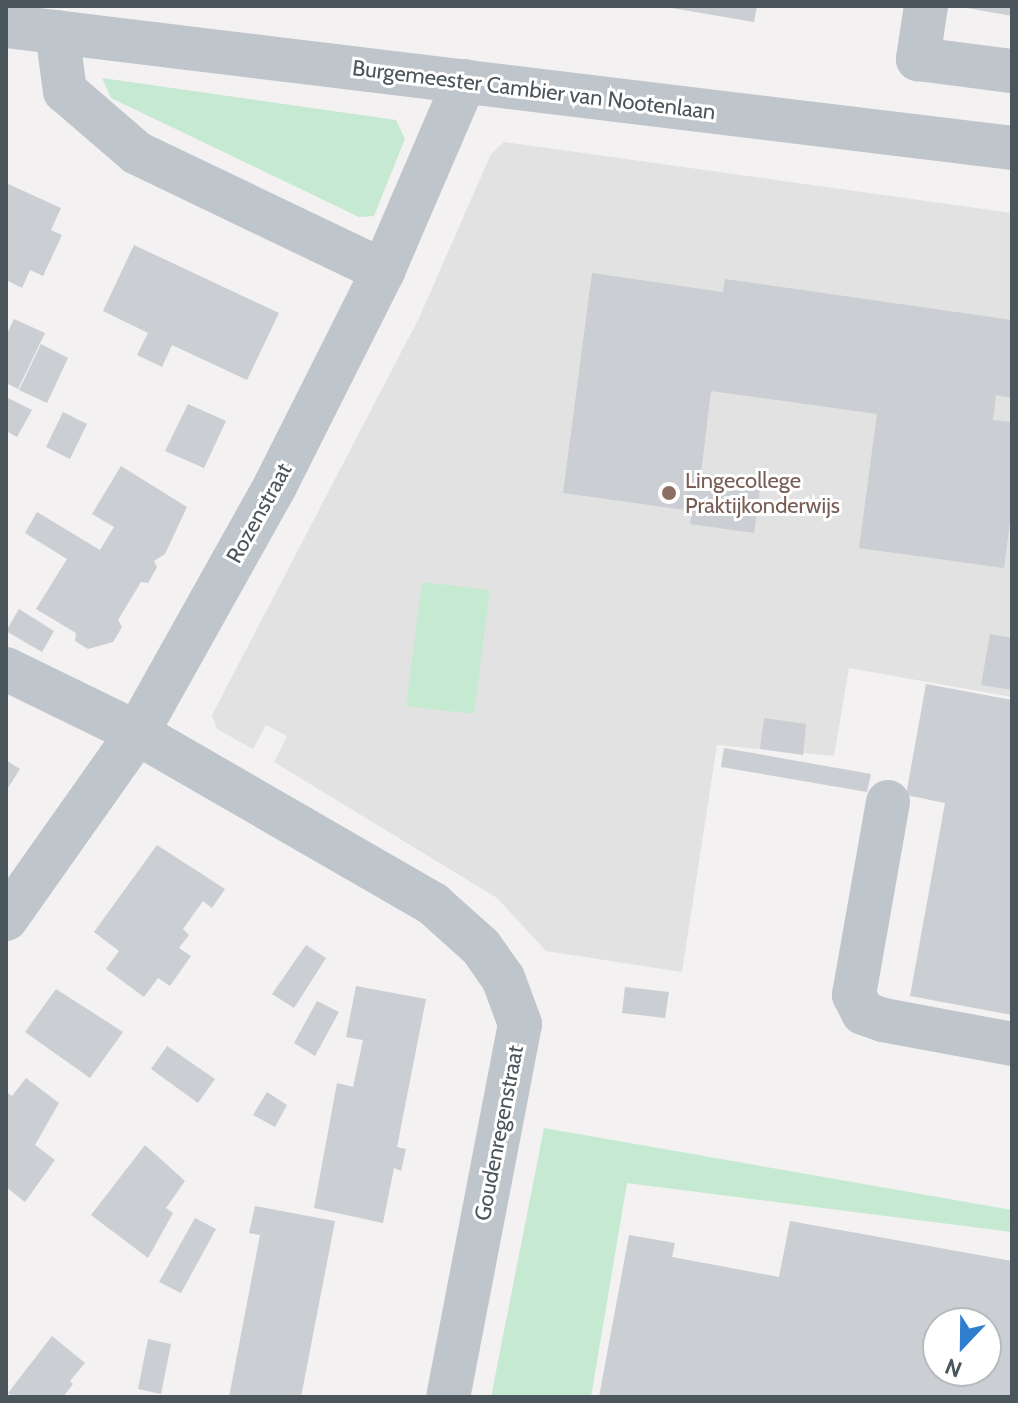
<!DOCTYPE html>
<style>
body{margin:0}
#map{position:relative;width:1018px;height:1403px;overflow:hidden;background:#f3f1f1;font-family:Cabin,sans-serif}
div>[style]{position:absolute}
.education>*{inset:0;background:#e3e2e2}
.green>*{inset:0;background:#c5ead1}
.building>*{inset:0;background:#cbced2}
.minor>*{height:44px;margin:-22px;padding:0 22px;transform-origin:22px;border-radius:22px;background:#bec5cb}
.dots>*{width:22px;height:22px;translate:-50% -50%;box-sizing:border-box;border:4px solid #fff;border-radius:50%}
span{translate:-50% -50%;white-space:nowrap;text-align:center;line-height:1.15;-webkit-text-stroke:6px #fff;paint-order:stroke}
.street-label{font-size:22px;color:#4b555c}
.education-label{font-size:22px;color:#785e54}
.left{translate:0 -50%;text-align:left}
.frame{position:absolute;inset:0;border:8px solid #4b555c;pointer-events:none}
.north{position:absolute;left:922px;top:1307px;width:80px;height:80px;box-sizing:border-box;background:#fff;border:2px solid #b7bbbe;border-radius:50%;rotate:202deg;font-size:22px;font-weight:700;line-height:32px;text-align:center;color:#4b555c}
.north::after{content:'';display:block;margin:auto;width:28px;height:36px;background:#307ece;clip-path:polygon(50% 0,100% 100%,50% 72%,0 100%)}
</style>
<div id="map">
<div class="education">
<div style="clip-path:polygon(504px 142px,1012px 213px,1012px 697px,849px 668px,834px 756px,717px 745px,682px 972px,546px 951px,497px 898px,274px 762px,287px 736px,266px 725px,253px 749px,217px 729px,212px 715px,419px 318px,491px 154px)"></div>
</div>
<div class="green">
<div style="clip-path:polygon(102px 78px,396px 120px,405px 139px,374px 216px,359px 217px,111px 98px)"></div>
<div style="clip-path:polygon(422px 582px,490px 590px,474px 714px,406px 706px)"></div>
<div style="clip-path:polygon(544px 1128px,1012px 1210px,1012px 1232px,627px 1183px,591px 1397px,491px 1397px)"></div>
</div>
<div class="building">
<div style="clip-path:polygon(660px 6px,757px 6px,754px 22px)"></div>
<div style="clip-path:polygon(967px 6px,1012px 6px,1012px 16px,967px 8px)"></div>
<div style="clip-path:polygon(6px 183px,61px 208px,51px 230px,62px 235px,43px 276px,30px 270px,22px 288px,6px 280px)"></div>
<div style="clip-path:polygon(134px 245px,279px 313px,247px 380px,172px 345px,162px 367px,137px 355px,148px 333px,103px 311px)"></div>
<div style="clip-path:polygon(592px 273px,723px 292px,725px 279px,1012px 320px,1012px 398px,996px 395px,993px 420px,1012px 422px,1012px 507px,1004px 568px,859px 548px,877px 414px,711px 391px,701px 473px,761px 482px,754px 533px,690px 524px,692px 511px,563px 493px)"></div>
<div style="clip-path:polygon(14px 319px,45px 333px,18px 389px,6px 383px,6px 336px)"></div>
<div style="clip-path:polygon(41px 344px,68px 358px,47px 403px,19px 390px)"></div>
<div style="clip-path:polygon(6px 397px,32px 410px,17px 437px,6px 431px)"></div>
<div style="clip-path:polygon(188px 404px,226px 421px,204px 468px,165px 451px)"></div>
<div style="clip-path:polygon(63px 412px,87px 424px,70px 459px,46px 447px)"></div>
<div style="clip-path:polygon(121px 466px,187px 507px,165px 554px,154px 561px,157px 567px,148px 583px,141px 582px,118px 620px,122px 627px,113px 642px,88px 649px,75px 641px,76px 633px,36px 609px,67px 559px,25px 533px,37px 512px,100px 550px,114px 527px,92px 514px)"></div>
<div style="clip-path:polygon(19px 609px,54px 631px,42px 652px,6px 631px)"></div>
<div style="clip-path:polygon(990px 634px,1012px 638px,1012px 690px,981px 685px)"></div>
<div style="clip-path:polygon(926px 684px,1012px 700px,1012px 1015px,910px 996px,945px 803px,906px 795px)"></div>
<div style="clip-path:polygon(764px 718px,806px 724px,803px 755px,760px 749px)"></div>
<div style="clip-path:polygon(724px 748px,871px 774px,867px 792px,721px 767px)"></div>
<div style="clip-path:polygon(6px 760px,20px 769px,6px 791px)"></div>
<div style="clip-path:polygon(157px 845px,225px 889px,212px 908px,203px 901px,183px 929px,189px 935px,179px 948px,191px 956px,170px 986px,158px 978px,144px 997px,106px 969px,119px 951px,94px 932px)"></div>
<div style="clip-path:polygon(306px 945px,326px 958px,294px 1008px,272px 994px)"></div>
<div style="clip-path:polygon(356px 986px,426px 999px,397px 1147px,406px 1149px,401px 1171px,394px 1168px,383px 1223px,314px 1208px,337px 1083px,353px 1087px,363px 1040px,346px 1037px)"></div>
<div style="clip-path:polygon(625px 987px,669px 992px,665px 1018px,622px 1013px)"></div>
<div style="clip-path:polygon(56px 989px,123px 1032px,90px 1078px,25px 1032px)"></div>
<div style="clip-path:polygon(317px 1001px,339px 1012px,315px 1056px,294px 1043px)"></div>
<div style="clip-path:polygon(167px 1046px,215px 1079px,198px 1103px,151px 1069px)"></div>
<div style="clip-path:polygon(26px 1078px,59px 1103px,35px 1145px,55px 1160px,25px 1202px,6px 1187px,6px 1092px,12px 1096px)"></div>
<div style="clip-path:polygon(267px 1092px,287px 1105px,275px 1127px,253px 1115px)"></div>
<div style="clip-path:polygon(145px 1145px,185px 1181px,166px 1208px,173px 1213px,148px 1258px,91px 1215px)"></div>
<div style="clip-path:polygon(255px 1206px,335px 1221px,301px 1397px,229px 1397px,260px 1235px,249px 1233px)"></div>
<div style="clip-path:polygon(195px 1218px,216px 1229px,181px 1293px,159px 1282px)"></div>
<div style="clip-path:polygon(evenodd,790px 1221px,1012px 1261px,1012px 1397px,599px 1397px,629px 1235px,675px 1243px,672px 1257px,779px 1277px,790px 1221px,938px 1323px,986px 1323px,986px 1371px,938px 1371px,938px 1323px)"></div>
<div style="clip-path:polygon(52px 1336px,85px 1363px,70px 1381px,73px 1384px,63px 1397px,14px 1397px,8px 1393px)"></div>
<div style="clip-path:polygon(148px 1339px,171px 1344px,161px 1394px,138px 1389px)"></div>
</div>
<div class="minor">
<div style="left:926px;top:6px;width:54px;rotate:98.6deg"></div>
<div style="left:918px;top:59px;width:95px;rotate:7.3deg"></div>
<div style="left:6px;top:26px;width:1013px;rotate:6.91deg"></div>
<div style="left:57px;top:32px;width:60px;rotate:82.3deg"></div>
<div style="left:65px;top:91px;width:95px;rotate:40.7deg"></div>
<div style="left:137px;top:153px;width:273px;rotate:25.6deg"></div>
<div style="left:6px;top:669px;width:146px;rotate:26deg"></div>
<div style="left:137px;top:733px;width:342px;rotate:30deg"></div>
<div style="left:433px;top:904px;width:64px;rotate:41.9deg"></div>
<div style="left:481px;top:947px;width:38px;rotate:55deg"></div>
<div style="left:503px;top:978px;width:49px;rotate:69.7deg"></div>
<div style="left:520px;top:1024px;width:380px;rotate:100.9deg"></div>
<div style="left:888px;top:802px;width:196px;rotate:100deg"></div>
<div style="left:854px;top:995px;width:20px;rotate:63deg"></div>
<div style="left:863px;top:1013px;width:21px;rotate:19deg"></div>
<div style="left:883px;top:1020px;width:131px;rotate:10.5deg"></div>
<div style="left:6px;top:919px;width:228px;rotate:-54.8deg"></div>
<div style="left:137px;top:733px;width:283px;rotate:-60.8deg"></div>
<div style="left:275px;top:486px;width:241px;rotate:-63.3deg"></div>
<div style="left:383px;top:271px;width:207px;rotate:-66.7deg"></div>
</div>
<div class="dots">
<div style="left:669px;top:493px;background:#8d6e63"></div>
</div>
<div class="street-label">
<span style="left:534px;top:90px;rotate:7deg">Burgemeester Cambier van Nootenlaan</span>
<span style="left:259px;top:513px;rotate:-61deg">Rozenstraat</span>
<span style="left:499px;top:1133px;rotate:-79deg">Goudenregenstraat</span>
</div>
<div class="education-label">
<span class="left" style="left:685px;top:493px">Lingecollege<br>Praktijkonderwijs</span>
</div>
<div class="frame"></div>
<div class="north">N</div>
</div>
